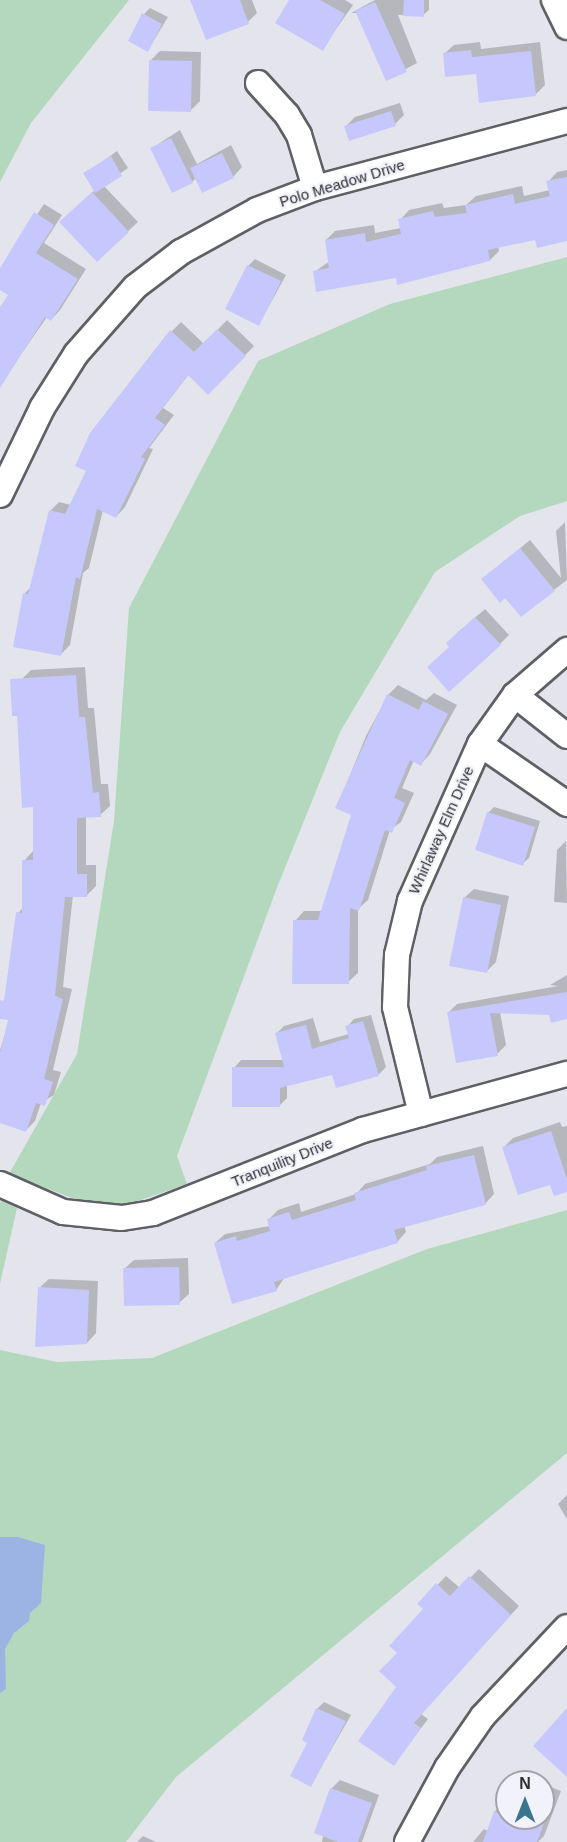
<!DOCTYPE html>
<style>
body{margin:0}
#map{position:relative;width:567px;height:1842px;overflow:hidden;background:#e4e5ec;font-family:Arial,sans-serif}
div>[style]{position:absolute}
.green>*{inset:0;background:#b3d8bd}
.water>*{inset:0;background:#9cb4e4}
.shadow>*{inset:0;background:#0003}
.building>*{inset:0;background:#c6c8fd}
.roads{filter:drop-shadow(2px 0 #5f5f66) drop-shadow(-2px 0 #5f5f66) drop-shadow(0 2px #5f5f66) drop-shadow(0 -2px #5f5f66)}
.minor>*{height:24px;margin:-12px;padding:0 12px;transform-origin:12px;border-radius:12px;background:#fff}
span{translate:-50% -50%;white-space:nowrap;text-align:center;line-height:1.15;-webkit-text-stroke:4.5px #f1f2fa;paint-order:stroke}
.street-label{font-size:15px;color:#2f2f32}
.north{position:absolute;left:495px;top:1770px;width:60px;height:60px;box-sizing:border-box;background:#f1f2fa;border:2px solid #a3a4aa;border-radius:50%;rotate:0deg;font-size:16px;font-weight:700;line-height:24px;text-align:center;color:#2f2f32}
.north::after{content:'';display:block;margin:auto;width:21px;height:27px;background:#39758c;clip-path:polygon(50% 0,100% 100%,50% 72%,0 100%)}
</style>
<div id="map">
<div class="green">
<div style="clip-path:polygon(0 0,129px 0,31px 123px,0 182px)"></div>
<div style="clip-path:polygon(567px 257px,567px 501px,520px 516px,435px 572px,340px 732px,278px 885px,177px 1156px,187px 1184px,132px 1203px,88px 1204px,9px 1174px,77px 1054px,114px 821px,129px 608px,258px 361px,390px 304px)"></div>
<div style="clip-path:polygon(2px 1199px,17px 1208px,0 1284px,0 1203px)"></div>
<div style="clip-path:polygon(567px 1210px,567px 1453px,176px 1777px,126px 1842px,0 1842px,0 1350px,57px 1362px,152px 1358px,427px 1249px)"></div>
</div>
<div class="water">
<div style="clip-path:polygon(0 1537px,18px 1537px,45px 1545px,41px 1603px,30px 1613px,29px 1621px,14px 1633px,5px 1649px,6px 1689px,0 1693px)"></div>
</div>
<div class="shadow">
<div style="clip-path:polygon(192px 0,252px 0,257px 13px,248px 22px)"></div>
<div style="clip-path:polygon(290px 0,345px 0,353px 5px,322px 49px)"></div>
<div style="clip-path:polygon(375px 0,429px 0,429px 10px,423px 15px,398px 15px,417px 63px,387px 79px,358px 13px,351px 13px)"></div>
<div style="clip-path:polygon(150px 8px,168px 17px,148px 50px,144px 14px)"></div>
<div style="clip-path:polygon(480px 42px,481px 49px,540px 42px,545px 85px,536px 94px,444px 54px,454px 45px)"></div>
<div style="clip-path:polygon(160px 51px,201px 52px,200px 101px,190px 111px,151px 60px)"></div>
<div style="clip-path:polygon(400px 103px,404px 115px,395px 124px,346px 126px,355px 117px)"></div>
<div style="clip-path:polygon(180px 130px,197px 164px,231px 145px,242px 167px,233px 177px,196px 178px,192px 182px,152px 148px)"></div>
<div style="clip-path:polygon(117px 151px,128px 168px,103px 185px,138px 222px,97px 260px,70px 213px,95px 190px,85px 174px)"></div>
<div style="clip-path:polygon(567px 170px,567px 240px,536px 238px,498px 246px,499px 251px,490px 260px,397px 277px,314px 272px,330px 261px,326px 240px,335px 231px,374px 225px,375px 233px,401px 228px,400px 220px,409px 210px,442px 203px,444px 208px,466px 205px,476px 196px,522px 186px,524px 196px,550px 190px,548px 182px,557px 172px)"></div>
<div style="clip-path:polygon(44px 204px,62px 215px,44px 243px,86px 269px,60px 310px,51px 320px,47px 317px,8px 373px,0 369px,0 310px,10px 294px,0 288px,0 271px)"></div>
<div style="clip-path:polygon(255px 259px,286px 275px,259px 324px,248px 266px)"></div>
<div style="clip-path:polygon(227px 320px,254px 346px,208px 393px,189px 374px,163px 408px,174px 415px,149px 448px,153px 449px,125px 507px,116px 517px,103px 510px,89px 568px,83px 573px,70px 645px,61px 654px,24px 594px,32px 586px,50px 511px,59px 502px,71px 505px,88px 470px,91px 434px,172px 331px,181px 322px,204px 344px)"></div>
<div style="clip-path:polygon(565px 522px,567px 580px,521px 615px,506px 596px,483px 579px,530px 540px,561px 578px,556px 531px)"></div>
<div style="clip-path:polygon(485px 609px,509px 635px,500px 644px,451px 646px,457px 633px)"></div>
<div style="clip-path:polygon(85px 667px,88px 708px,94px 708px,101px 784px,108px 784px,110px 806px,100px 815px,86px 816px,86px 865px,96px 865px,96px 886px,87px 895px,73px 895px,63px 987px,72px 989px,53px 1070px,61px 1072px,54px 1095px,41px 1103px,35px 1121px,26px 1130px,0 1122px,0 1050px,10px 1019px,0 1017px,0 1007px,7px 995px,18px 913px,24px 907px,24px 861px,33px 851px,35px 805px,22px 679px,31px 670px)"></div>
<div style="clip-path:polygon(398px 685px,426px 700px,434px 693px,457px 705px,430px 754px,421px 764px,414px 760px,402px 788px,414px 793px,401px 822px,390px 830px,368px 900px,358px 909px,358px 973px,348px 982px,295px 921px,304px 911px,322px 911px,353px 814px,337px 807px,366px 736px,388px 695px)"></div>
<div style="clip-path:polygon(494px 807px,540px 821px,529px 858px,522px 864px,488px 813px)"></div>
<div style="clip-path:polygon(566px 841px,567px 903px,554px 902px,557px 850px)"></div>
<div style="clip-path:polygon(474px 889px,509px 896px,496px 962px,486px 972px,464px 898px)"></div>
<div style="clip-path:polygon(567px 975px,567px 1018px,550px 1013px,500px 1012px,506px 1045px,497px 1054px,449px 1012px,457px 1004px,558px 986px,550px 985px)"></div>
<div style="clip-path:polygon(371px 1015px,386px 1067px,379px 1074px,337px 1087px,333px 1073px,287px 1085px,287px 1098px,280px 1105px,234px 1068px,241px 1060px,284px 1060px,277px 1033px,284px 1026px,313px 1018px,320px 1042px,349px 1034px,347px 1027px,354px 1019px)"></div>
<div style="clip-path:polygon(560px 1122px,562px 1127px,567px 1126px,567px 1190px,504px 1147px,513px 1138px)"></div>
<div style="clip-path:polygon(483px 1146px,494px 1194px,485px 1204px,404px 1225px,406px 1232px,397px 1242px,285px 1277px,276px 1290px,215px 1243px,225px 1234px,270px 1226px,268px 1220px,278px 1210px,299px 1203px,301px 1212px,356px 1194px,365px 1184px,430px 1164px,437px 1157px)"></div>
<div style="clip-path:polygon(188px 1258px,189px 1294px,179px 1303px,124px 1269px,134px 1260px)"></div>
<div style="clip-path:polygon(49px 1279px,98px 1281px,96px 1333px,87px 1343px,37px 1345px,39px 1288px)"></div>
<div style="clip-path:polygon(567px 1495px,567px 1519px,558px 1504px)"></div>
<div style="clip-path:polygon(479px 1569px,519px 1606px,421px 1714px,428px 1719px,394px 1764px,399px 1653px,425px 1609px,419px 1604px,446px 1576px,460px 1588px)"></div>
<div style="clip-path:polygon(324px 1702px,351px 1715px,311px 1785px,317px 1709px)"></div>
<div style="clip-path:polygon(528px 1779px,537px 1782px,524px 1782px)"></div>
<div style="clip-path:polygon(340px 1780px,379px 1795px,362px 1842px,322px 1842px,331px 1789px)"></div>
<div style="clip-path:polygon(543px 1784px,561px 1791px,544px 1836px,538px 1842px,473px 1842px,484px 1829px,488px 1831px,495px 1811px,505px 1802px,507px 1818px,543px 1818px)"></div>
<div style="clip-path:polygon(143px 1836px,156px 1842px,137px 1842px)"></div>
</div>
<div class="building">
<div style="clip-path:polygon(190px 0,240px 0,249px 24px,206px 40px)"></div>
<div style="clip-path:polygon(289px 0,320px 0,345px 14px,323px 51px,275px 23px)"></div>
<div style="clip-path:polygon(404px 0,424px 0,424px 17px,403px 16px)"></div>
<div style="clip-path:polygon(375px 2px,407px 72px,386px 81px,355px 11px)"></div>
<div style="clip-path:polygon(142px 13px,162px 24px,148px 52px,128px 41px)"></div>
<div style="clip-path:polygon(471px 50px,472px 57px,531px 51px,536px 96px,479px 103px,476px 74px,445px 77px,443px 53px)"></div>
<div style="clip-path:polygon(149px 60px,192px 61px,191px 112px,148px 111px)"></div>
<div style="clip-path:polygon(391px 111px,396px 126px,349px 141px,344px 126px)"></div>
<div style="clip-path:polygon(171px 138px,193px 183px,172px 193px,150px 148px)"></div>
<div style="clip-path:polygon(222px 153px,234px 178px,202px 193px,190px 168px)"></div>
<div style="clip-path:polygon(111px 156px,122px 176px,95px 193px,83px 173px)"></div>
<div style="clip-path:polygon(567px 177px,567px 241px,537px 248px,535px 240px,488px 250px,490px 261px,397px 285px,396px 278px,316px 292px,313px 271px,329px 268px,325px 240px,365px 233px,366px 242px,401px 234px,398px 219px,433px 211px,435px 217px,467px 213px,465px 205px,513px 194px,515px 204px,550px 196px,546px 181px)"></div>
<div style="clip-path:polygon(92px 192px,129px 232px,97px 262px,59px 222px)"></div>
<div style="clip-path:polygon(34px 212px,54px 225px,36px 253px,78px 279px,51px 321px,45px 317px,0 388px,0 307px,8px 295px,0 290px,0 268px)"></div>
<div style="clip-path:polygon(247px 265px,281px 281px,259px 326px,225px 309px)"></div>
<div style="clip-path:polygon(217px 329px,246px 356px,208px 395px,188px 375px,155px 418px,165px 425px,141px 457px,145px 459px,116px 518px,97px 509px,80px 579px,76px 577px,61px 656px,13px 647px,23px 593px,28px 594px,49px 510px,65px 514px,86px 471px,75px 466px,90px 433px,170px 330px,194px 352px)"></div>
<div style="clip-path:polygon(520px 548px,555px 591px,521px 617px,505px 598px,500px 603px,481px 579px)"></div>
<div style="clip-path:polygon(475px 617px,501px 645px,449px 692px,427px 667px,449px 647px,446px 643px)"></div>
<div style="clip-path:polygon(76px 675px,79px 717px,85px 717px,93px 793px,99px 792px,101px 817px,77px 818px,77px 874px,87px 874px,87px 897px,65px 897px,55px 996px,63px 999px,44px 1079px,53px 1082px,45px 1106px,36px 1103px,26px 1132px,0 1123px,0 1053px,8px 1020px,0 1019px,0 1000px,4px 1001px,16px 912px,22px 913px,22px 860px,33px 860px,33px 807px,22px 808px,17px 716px,12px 716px,10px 679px)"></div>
<div style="clip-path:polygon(387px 694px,419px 710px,423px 701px,448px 714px,421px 766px,410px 760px,394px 798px,405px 803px,392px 833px,385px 830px,359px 911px,350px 908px,349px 984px,292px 984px,293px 920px,318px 920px,351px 815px,335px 808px)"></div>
<div style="clip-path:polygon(487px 812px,535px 827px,523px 866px,475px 850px)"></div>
<div style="clip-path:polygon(463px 897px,501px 905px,487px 973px,449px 966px)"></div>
<div style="clip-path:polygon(567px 992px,567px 1019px,551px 1023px,549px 1015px,490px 1013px,498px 1056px,456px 1063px,447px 1012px)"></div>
<div style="clip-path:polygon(363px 1021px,379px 1076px,336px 1088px,332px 1075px,280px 1088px,280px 1107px,232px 1107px,232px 1067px,284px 1067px,275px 1033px,306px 1025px,312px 1049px,349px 1038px,345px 1026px)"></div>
<div style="clip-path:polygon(551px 1131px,567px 1179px,567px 1192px,554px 1196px,550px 1185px,518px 1195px,502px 1147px)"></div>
<div style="clip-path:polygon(474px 1155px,486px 1205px,394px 1230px,398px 1243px,274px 1282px,277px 1291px,232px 1304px,214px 1243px,236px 1236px,237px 1241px,270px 1231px,267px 1219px,289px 1212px,292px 1220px,356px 1200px,354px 1193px,427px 1170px,426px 1166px)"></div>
<div style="clip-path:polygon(179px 1267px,180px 1305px,124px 1306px,123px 1268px)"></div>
<div style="clip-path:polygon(38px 1287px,89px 1290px,87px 1344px,35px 1347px)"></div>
<div style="clip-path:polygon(469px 1576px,511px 1615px,414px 1723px,421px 1728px,394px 1766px,358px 1741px,396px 1687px,379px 1671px,397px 1653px,389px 1646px,423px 1609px,417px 1604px,436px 1583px,450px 1596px)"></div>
<div style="clip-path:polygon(316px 1708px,346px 1721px,311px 1787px,290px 1776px,307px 1743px,302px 1740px)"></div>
<div style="clip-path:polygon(567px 1708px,567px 1777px,533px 1746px)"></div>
<div style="clip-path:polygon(330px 1788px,372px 1803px,358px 1842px,338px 1842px,314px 1833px)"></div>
<div style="clip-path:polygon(494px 1811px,507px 1818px,546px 1818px,537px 1842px,483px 1842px)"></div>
</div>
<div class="roads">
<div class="minor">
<div style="left:554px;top:0;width:30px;rotate:64deg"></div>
<div style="left:258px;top:83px;width:43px;rotate:47.8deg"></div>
<div style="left:287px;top:115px;width:23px;rotate:59deg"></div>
<div style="left:299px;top:135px;width:55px;rotate:73.2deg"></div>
<div style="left:0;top:495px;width:97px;rotate:-64.2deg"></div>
<div style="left:42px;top:408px;width:64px;rotate:-57.8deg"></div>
<div style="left:76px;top:354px;width:89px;rotate:-48.6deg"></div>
<div style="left:135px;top:287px;width:58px;rotate:-37.3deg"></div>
<div style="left:181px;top:252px;width:87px;rotate:-28.9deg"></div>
<div style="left:257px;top:210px;width:62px;rotate:-20.8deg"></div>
<div style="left:315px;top:188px;width:261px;rotate:-14.9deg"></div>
<div style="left:515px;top:695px;width:66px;rotate:38.3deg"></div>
<div style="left:480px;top:744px;width:106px;rotate:34.6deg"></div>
<div style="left:421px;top:1114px;width:110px;rotate:-103.7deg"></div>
<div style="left:395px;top:1007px;width:52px;rotate:-87.8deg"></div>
<div style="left:397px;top:955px;width:56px;rotate:-76.5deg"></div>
<div style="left:410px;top:901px;width:172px;rotate:-66deg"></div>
<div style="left:480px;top:744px;width:60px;rotate:-54.5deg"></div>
<div style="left:515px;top:695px;width:69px;rotate:-40.9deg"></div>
<div style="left:0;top:1184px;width:69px;rotate:24deg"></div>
<div style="left:63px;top:1212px;width:59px;rotate:5.8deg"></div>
<div style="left:122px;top:1218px;width:31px;rotate:-9deg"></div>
<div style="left:153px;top:1213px;width:226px;rotate:-21.6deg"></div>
<div style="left:363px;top:1130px;width:212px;rotate:-15.4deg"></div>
<div style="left:407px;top:1842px;width:84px;rotate:-61.6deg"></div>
<div style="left:447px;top:1768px;width:63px;rotate:-55.3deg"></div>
<div style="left:483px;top:1716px;width:122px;rotate:-46.7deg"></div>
</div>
</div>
<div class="street-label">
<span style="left:342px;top:183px;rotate:-17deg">Polo Meadow Drive</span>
<span style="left:441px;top:830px;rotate:-66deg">Whirlaway Elm Drive</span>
<span style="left:282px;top:1162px;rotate:-22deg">Tranquility Drive</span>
</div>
<div class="north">N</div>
</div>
